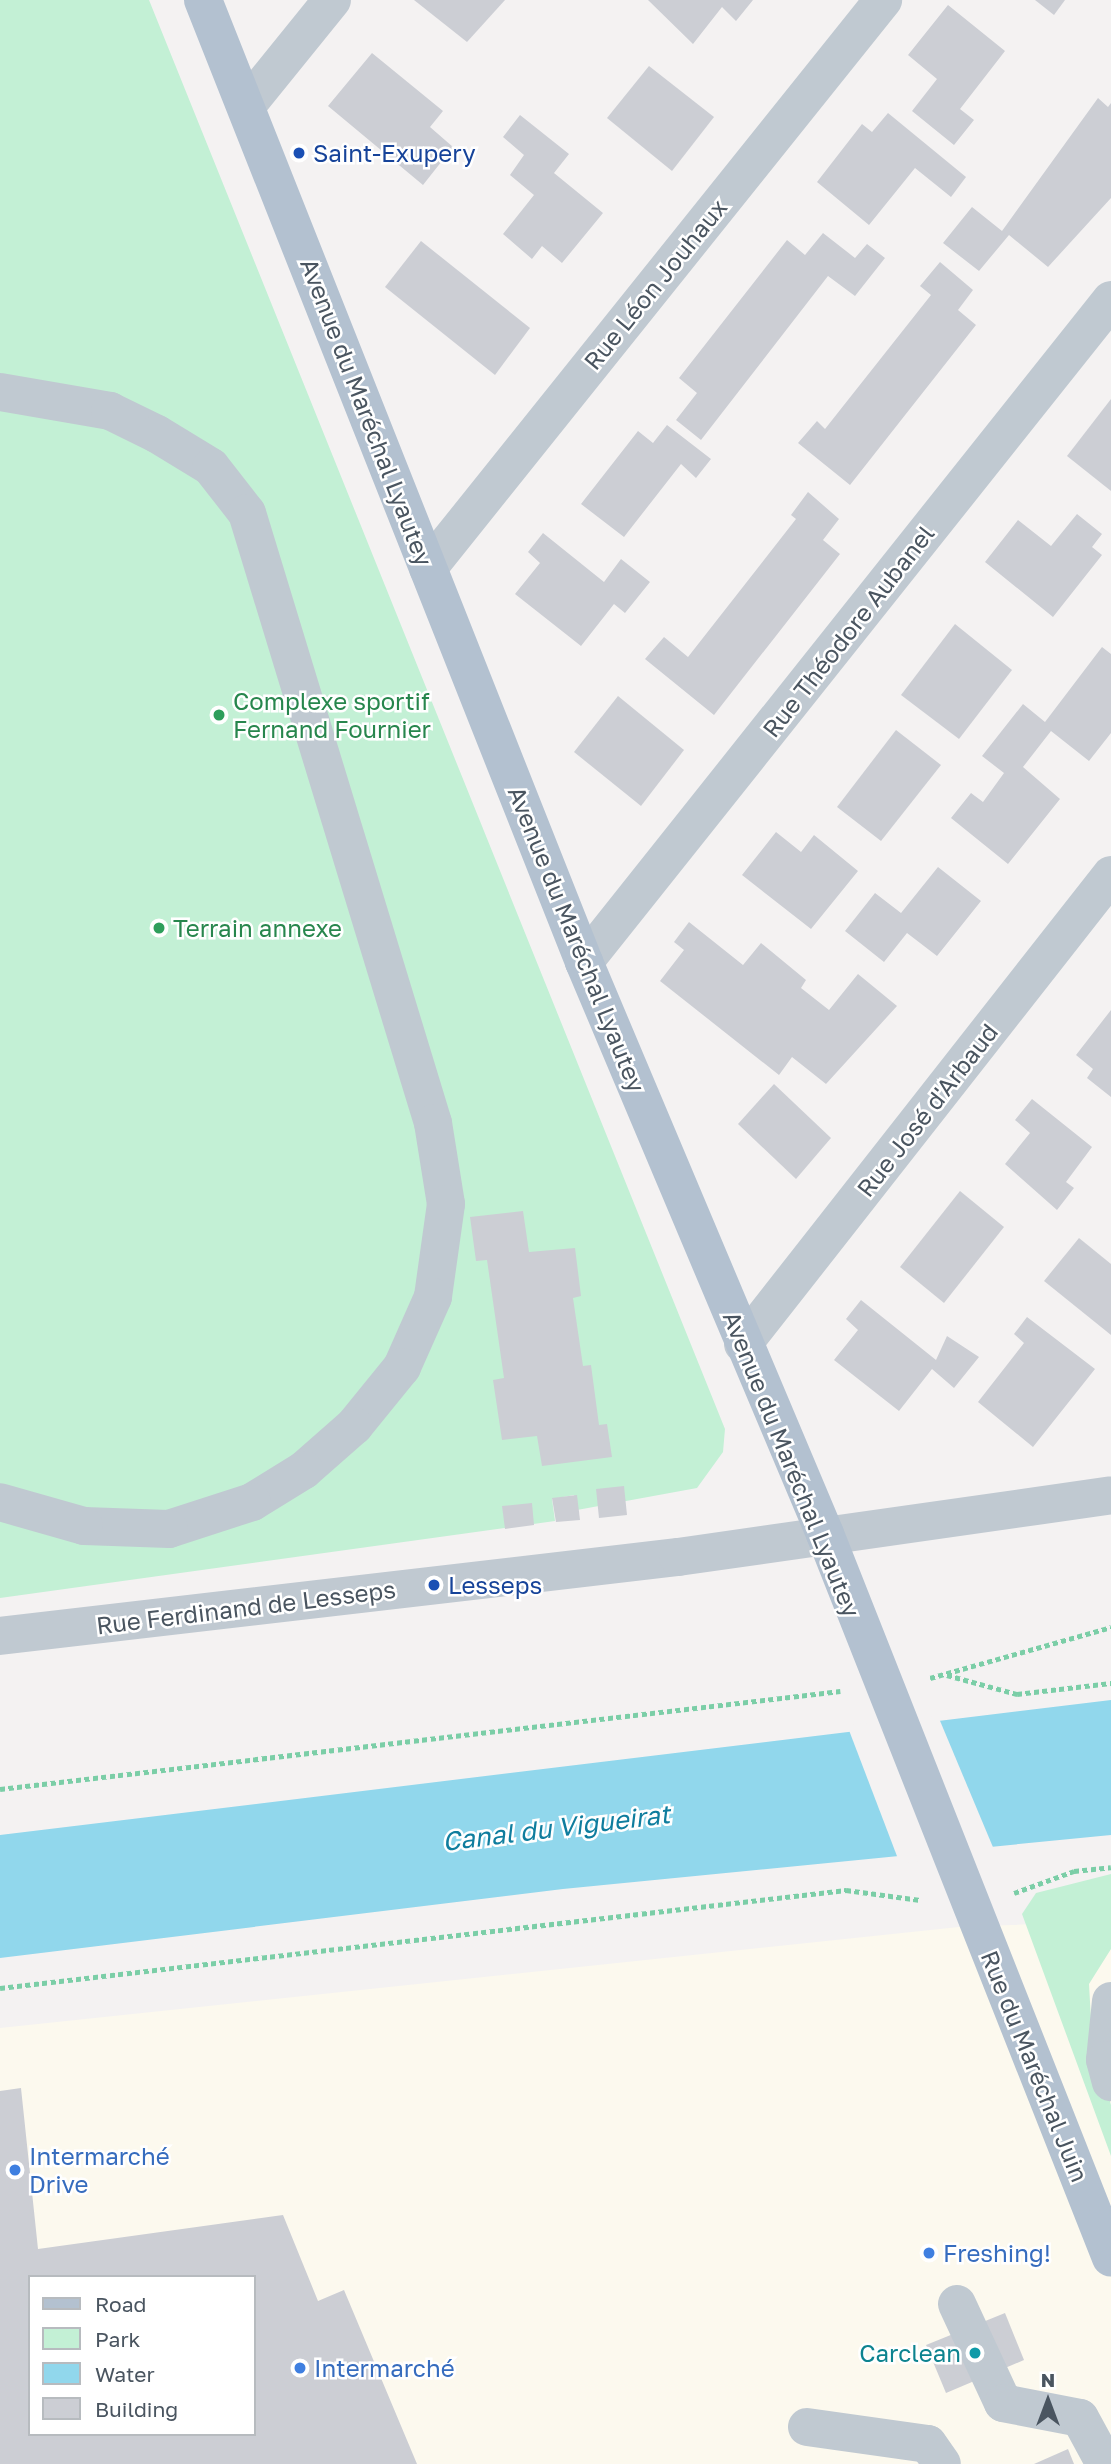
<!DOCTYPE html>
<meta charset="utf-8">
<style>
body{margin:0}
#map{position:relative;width:1111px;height:2464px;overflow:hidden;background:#f4f2f2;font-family:"Golos Text",sans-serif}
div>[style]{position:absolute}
.commercial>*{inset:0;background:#fcf9ee}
.green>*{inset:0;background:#c3f0d5}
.water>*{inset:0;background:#91d7ec}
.pier>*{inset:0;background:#f4f2f2}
.building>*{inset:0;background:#ccced4}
.path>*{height:4.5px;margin-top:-2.25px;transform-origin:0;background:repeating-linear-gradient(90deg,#7bcea7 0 5px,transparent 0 8.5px)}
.minor>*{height:38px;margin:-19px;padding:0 19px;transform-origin:19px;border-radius:19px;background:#c0c9d1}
.major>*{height:38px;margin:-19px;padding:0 19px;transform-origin:19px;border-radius:19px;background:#b3c1d0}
.dots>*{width:19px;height:19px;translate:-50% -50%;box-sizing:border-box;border:4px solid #fff;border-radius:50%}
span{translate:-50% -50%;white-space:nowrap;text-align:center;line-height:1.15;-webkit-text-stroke:5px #fff;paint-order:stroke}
.transit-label{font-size:24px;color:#164399}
.left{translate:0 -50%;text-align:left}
.street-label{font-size:24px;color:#4a5560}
.leisure-label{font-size:24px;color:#27864d}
.shop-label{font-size:24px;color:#366cbe}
.culture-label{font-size:24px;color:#0d838f}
.right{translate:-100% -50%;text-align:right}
.water-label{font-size:26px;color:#0f7d9e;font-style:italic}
.legend{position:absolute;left:28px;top:2275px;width:228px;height:161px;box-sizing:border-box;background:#fff;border:2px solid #b7bbbf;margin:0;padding:9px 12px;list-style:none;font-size:21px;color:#4a5560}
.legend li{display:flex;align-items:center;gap:14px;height:35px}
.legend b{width:35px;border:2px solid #b7bbbf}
.north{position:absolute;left:1013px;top:2366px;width:70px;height:70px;-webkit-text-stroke:5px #fff;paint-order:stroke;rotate:0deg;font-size:19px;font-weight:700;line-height:28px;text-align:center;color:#4a5560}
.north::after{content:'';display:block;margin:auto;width:24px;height:32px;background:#4a5560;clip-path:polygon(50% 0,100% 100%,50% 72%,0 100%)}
</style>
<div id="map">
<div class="commercial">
<div style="clip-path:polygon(evenodd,1111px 1921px,1111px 2464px,0 2464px,0 2028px,959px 1927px,1111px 1921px,30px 2277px,254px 2277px,254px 2434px,30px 2434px,30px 2277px)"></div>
</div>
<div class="green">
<div style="clip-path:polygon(0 0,149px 0,725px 1429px,723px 1452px,697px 1488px,577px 1510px,574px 1495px,552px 1499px,555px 1521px,0 1598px)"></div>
<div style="clip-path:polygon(1111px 1874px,1111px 1949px,1089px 1984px,1092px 2037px,1111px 2105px,1111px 2156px,1022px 1914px,1036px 1893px)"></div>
</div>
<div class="water">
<div style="clip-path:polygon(1111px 1700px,1111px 1835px,563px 1889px,0 1958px,0 1835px)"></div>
</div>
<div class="pier">
<div style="clip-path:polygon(938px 1716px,995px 1852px,900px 1864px,847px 1725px)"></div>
</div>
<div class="building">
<div style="clip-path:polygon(414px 0,505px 0,467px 42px)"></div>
<div style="clip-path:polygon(648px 0,753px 0,736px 21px,722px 7px,693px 44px)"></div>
<div style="clip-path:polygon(1035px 0,1065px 0,1054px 15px)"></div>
<div style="clip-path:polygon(948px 5px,1005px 51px,960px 109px,974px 120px,954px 145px,912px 111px,937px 79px,908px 55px)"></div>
<div style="clip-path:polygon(372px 53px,443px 111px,430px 127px,453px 147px,423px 185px,328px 106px)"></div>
<div style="clip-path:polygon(649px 66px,714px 117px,672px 171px,607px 118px)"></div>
<div style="clip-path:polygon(1098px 98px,1108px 107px,1111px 103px,1111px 198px,1048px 267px,1009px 235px,979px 271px,943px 243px,972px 207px,1002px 231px)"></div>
<div style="clip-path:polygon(888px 113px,966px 177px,951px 197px,915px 168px,869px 225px,817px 182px,862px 124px,872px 132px)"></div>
<div style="clip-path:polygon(520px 115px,569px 154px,554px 173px,603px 213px,562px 263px,542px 246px,532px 259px,503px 234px,534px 195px,510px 175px,524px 155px,503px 137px)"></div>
<div style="clip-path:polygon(823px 233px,855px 258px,867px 244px,885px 258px,855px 296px,828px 276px,701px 440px,676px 420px,697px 393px,679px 378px,787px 240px,805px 255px)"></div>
<div style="clip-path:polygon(421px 241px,530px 328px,495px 375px,385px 287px)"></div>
<div style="clip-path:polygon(940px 262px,973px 290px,958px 310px,976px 325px,850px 485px,798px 443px,817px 421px,825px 429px,931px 295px,920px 286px)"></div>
<div style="clip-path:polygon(1111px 399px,1111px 491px,1067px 456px)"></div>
<div style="clip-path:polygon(667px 425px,711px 459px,696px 478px,681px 464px,624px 537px,581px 504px,638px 431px,653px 443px)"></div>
<div style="clip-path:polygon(808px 492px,839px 519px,823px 540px,840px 554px,714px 715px,645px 659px,664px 637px,688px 657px,796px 519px,791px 515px)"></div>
<div style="clip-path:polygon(1077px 514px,1102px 534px,1092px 547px,1102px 555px,1053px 617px,985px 562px,1018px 520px,1051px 546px)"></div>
<div style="clip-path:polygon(543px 533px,604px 582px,621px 559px,650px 582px,625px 613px,614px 604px,581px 646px,515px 594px,540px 563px,528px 552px)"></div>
<div style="clip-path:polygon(955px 624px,1012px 670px,959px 739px,901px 695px)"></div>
<div style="clip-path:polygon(1102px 647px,1111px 654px,1111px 733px,1089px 761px,1051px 731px,1023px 767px,1060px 799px,1008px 864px,951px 818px,971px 793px,983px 802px,1004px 773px,982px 756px,1023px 704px,1045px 722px)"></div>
<div style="clip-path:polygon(618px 696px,684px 750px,641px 806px,574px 752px)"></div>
<div style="clip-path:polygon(896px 730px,941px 765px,881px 841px,837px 807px)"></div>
<div style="clip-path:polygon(776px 832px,801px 852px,814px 835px,858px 871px,811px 929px,742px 875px)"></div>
<div style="clip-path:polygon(938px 867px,981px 901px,937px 956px,907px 933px,884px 962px,845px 931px,875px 893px,901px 913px)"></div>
<div style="clip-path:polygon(689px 922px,743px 965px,761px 943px,806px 980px,801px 988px,829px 1010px,858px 974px,897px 1006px,826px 1084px,792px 1057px,779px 1075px,660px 981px,684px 950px,674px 942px)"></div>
<div style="clip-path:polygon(1111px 1010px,1111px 1097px,1087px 1078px,1093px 1069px,1076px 1055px)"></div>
<div style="clip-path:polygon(774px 1084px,831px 1138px,796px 1179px,738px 1124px)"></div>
<div style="clip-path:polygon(1032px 1099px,1092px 1147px,1066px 1182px,1074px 1188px,1057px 1210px,1005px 1164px,1030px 1133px,1015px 1120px)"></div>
<div style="clip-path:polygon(960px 1191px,1004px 1227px,944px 1303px,900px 1267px)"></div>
<div style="clip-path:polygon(523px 1211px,529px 1252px,575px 1248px,581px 1296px,573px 1298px,583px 1366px,591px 1365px,599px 1425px,607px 1424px,612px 1457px,542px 1466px,537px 1436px,502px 1440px,493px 1380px,504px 1378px,487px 1260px,476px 1261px,470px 1217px)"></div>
<div style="clip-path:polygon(1079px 1238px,1111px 1264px,1111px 1335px,1044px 1281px)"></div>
<div style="clip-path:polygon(861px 1300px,936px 1360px,947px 1336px,979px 1357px,954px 1388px,932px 1369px,899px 1411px,834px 1360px,858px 1330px,846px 1319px)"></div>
<div style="clip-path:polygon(1027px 1317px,1095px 1369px,1033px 1447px,978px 1402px,1024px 1343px,1014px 1334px)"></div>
<div style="clip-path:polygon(624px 1486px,627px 1515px,599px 1518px,596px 1489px)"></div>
<div style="clip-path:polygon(577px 1495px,580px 1520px,556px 1522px,552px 1498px)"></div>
<div style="clip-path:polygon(532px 1503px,534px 1525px,505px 1529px,502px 1506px)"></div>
<div style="clip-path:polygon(evenodd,21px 2088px,38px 2249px,283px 2215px,318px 2301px,344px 2290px,417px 2464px,0 2464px,0 2091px,21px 2088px,30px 2277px,254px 2277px,254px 2434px,30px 2434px,30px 2277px)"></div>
<div style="clip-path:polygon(1005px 2313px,1024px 2360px,946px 2393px,926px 2345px)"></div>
<div style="clip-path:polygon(1068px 2449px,1074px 2464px,1034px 2464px)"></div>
</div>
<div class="path">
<div style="left:947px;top:1675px;width:73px;rotate:15.2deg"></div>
<div style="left:1017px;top:1694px;width:95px;rotate:-6.7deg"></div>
<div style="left:930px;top:1678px;width:188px;rotate:-15.7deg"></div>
<div style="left:0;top:1789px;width:846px;rotate:-6.65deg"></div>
<div style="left:1014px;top:1893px;width:64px;rotate:-20.1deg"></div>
<div style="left:1074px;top:1871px;width:37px;rotate:-6deg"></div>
<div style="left:0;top:1988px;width:852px;rotate:-6.61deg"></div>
<div style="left:846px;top:1890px;width:75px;rotate:7.7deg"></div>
</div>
<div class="minor">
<div style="left:247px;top:105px;width:135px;rotate:-51deg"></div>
<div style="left:0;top:392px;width:112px;rotate:9.8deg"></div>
<div style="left:110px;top:411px;width:52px;rotate:26.1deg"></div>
<div style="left:157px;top:434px;width:63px;rotate:31.4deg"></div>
<div style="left:211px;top:467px;width:58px;rotate:52deg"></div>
<div style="left:247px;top:513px;width:638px;rotate:73.04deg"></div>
<div style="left:433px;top:1123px;width:82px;rotate:80.9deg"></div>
<div style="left:446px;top:1204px;width:94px;rotate:98deg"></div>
<div style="left:433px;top:1297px;width:77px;rotate:113.9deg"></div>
<div style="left:402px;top:1367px;width:76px;rotate:129.1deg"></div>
<div style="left:354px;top:1426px;width:67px;rotate:138.7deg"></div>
<div style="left:304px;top:1470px;width:61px;rotate:148.4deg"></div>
<div style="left:252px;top:1502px;width:87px;rotate:162deg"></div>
<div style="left:169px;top:1529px;width:85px;rotate:-178deg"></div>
<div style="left:84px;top:1526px;width:87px;rotate:-164.1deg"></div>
<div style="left:428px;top:568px;width:728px;rotate:-51.3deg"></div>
<div style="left:584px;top:962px;width:846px;rotate:-51.48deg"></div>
<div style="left:743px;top:1344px;width:596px;rotate:-51.88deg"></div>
<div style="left:0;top:1636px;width:683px;rotate:-6.65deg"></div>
<div style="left:678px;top:1557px;width:437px;rotate:-8.1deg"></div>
<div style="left:1111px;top:2001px;width:59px;rotate:95.8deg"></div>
<div style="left:1105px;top:2060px;width:23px;rotate:75deg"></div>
<div style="left:957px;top:2304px;width:109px;rotate:65.1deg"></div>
<div style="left:1003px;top:2403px;width:78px;rotate:11deg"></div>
<div style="left:1080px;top:2418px;width:52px;rotate:61.5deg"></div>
<div style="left:807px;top:2427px;width:122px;rotate:8deg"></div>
<div style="left:928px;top:2444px;width:24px;rotate:55deg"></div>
</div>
<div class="major">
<div style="left:203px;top:0;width:1035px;rotate:68.39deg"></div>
<div style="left:584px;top:962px;width:621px;rotate:67.15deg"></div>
<div style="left:825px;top:1534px;width:778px;rotate:68.44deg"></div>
</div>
<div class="dots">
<div style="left:299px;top:153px;background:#1a4fb4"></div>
<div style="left:219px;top:715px;background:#2e9e5b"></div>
<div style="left:159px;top:928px;background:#2e9e5b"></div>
<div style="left:434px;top:1585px;background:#1a4fb4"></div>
<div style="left:15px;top:2170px;background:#3f7fe0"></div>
<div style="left:929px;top:2253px;background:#3f7fe0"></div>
<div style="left:975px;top:2353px;background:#0f9aa8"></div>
<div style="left:300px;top:2368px;background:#3f7fe0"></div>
</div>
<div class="transit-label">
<span class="left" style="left:313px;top:153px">Saint-Exupery</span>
<span class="left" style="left:448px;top:1585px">Lesseps</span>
</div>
<div class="street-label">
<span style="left:655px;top:284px;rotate:-51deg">Rue Léon Jouhaux</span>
<span style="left:367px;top:412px;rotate:69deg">Avenue du Maréchal Lyautey</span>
<span style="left:848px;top:631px;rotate:-52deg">Rue Théodore Aubanel</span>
<span style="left:577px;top:939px;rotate:68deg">Avenue du Maréchal Lyautey</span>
<span style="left:927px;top:1110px;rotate:-52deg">Rue José d'Arbaud</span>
<span style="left:792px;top:1464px;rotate:68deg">Avenue du Maréchal Lyautey</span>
<span style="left:246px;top:1607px;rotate:-7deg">Rue Ferdinand de Lesseps</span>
<span style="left:1035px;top:2066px;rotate:68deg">Rue du Maréchal Juin</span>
</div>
<div class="leisure-label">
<span class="left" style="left:233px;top:715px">Complexe sportif<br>Fernand Fournier</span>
<span class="left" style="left:173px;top:928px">Terrain annexe</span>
</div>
<div class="shop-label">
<span class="left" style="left:29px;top:2170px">Intermarché<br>Drive</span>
<span class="left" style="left:943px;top:2253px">Freshing!</span>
<span class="left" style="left:314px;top:2368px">Intermarché</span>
</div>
<div class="culture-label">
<span class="right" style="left:961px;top:2353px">Carclean</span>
</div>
<div class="water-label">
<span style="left:556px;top:1828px;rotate:-7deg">Canal du Vigueirat</span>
</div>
<ul class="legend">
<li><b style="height:9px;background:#b3c1d0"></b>Road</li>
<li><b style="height:19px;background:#c3f0d5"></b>Park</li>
<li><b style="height:19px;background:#91d7ec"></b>Water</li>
<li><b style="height:19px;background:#ccced4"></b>Building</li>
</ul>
<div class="north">N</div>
</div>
